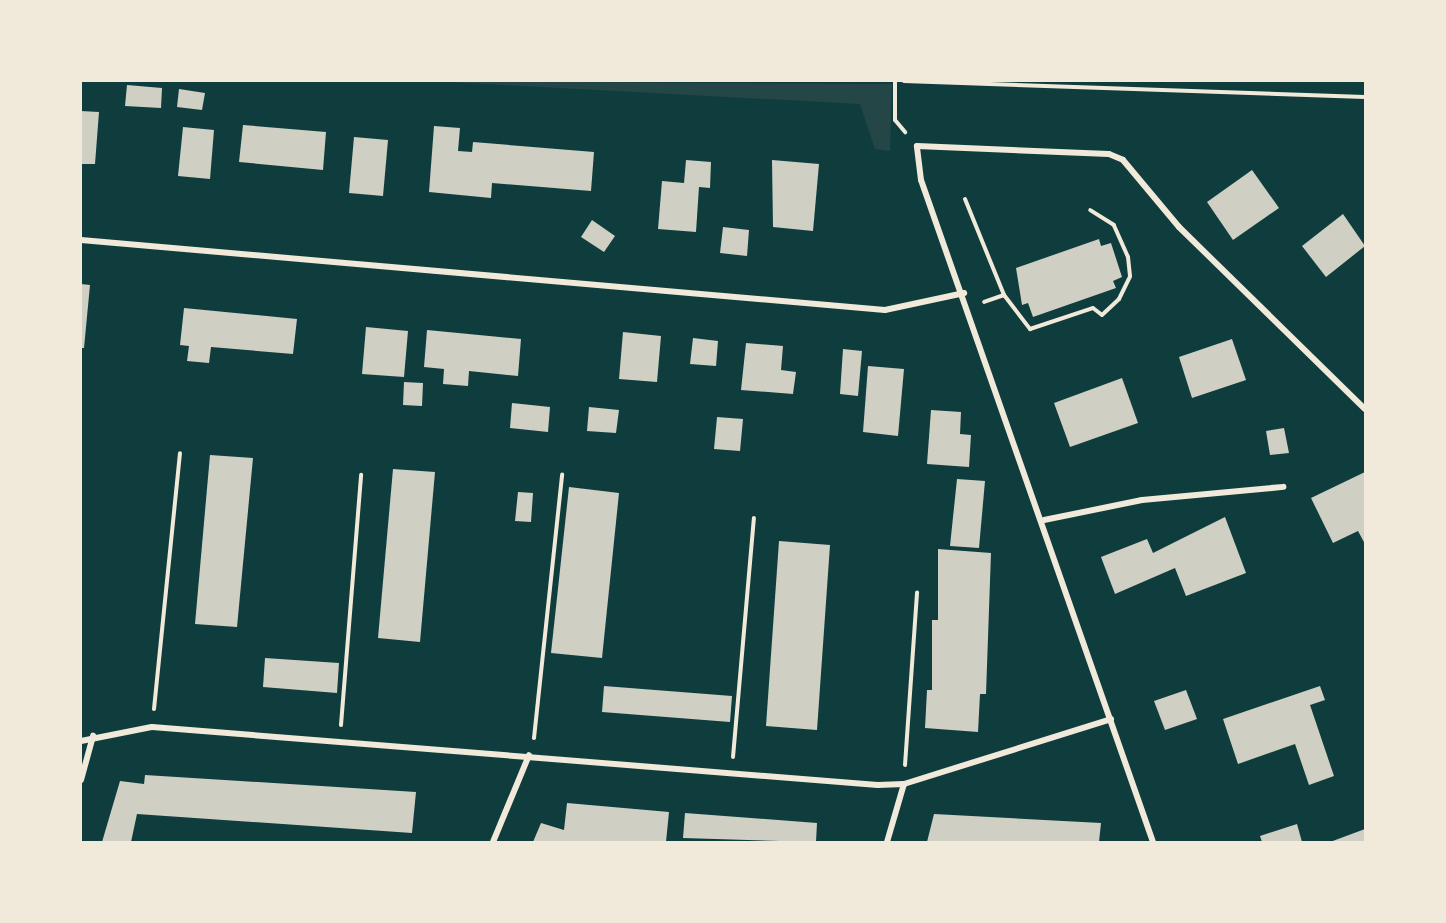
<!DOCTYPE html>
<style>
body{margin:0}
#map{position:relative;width:1446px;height:923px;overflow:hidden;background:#0f3d3e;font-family:Inter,sans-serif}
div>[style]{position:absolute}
.green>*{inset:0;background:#244646}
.building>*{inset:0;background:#cfcfc3}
.path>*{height:4px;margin:-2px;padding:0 2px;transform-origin:2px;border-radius:2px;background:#f1e9da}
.minor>*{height:6px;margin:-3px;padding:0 3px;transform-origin:3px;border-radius:3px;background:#f1e9da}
span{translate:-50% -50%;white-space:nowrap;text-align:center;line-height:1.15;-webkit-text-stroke:6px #f1e9da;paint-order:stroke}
.frame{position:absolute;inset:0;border:82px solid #f1e9da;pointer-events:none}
</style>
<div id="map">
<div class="green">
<div style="clip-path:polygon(428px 81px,892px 84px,890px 151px,875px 149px,860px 104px)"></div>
</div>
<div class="building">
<div style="clip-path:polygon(127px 85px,162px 88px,161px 108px,125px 106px)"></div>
<div style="clip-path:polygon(179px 89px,205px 93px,202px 110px,177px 107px)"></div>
<div style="clip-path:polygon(81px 111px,99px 112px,95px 164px,81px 164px)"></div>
<div style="clip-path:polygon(243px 125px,326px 132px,323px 170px,239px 162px)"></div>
<div style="clip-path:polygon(434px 126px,460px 128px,458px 151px,472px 152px,473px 142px,594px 152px,591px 191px,492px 183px,491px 198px,429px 192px)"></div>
<div style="clip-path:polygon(183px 127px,214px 130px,210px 179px,178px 176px)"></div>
<div style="clip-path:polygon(354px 137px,388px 140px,383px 196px,349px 193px)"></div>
<div style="clip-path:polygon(686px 160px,711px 162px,710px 188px,699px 187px,696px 232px,658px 229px,662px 181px,684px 183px)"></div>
<div style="clip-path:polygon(772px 160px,819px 164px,813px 231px,773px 227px)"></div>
<div style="clip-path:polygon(1252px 170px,1279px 208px,1233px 240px,1207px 202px)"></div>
<div style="clip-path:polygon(1343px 214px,1365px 246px,1326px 277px,1302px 246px)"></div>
<div style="clip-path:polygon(592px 220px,615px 236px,604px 252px,581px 237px)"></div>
<div style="clip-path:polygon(723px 227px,749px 230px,747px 256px,720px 253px)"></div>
<div style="clip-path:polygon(1099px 239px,1101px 246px,1111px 243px,1122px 277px,1113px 281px,1116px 288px,1033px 317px,1028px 303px,1022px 305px,1016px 268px)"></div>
<div style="clip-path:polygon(81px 284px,90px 285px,84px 348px,81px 348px)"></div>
<div style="clip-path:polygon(184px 308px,297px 319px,293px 354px,211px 347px,209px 363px,187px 361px,189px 346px,180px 345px)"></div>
<div style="clip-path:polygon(366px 327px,408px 331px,404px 377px,362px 374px)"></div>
<div style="clip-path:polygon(427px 330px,521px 339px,518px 376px,469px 371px,468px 386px,443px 384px,444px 369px,424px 367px)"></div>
<div style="clip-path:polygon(623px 332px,661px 336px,657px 382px,619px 379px)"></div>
<div style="clip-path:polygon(693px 338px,718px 341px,716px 366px,690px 364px)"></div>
<div style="clip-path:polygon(1232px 339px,1246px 380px,1192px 398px,1179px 357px)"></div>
<div style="clip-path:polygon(746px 343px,783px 346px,781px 370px,796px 372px,793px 394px,741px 390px)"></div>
<div style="clip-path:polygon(843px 349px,862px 351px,858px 396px,840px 394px)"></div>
<div style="clip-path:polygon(868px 366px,904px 369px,898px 436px,863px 432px)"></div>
<div style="clip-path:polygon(1122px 378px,1138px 423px,1070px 447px,1054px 403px)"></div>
<div style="clip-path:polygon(404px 382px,423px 383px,422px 406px,403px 405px)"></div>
<div style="clip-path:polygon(512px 403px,550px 407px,548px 432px,510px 428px)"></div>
<div style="clip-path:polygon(589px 407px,619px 410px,616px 433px,587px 431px)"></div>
<div style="clip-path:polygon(931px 410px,961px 412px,960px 434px,971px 435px,969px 467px,927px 464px)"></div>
<div style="clip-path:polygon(717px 417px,743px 419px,740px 451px,714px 449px)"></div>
<div style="clip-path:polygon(1284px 428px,1289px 453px,1270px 455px,1266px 431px)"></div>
<div style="clip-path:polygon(210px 455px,253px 458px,237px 627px,195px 624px)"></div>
<div style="clip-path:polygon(393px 469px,435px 472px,420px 642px,378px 638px)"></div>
<div style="clip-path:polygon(1365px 472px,1365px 544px,1358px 531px,1333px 543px,1311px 498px)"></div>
<div style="clip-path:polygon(957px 479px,985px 481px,979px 548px,950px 546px)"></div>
<div style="clip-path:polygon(569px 487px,619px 493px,602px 658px,551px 653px)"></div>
<div style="clip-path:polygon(518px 492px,533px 493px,531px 522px,515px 521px)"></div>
<div style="clip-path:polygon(1225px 517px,1246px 573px,1186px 596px,1175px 568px,1115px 594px,1101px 557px,1147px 539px,1153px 553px)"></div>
<div style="clip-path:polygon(779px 541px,830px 545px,817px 730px,766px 726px)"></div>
<div style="clip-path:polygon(938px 549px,991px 553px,986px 694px,980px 694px,978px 732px,925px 728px,927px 690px,932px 690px,932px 620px,938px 620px)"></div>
<div style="clip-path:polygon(265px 658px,339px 663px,337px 693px,263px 687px)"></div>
<div style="clip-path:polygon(604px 686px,732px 696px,730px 722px,602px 712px)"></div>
<div style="clip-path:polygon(1320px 686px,1325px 700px,1310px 705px,1334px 776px,1309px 785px,1295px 744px,1238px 764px,1223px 719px)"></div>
<div style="clip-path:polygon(1186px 690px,1197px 719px,1165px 730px,1154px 701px)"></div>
<div style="clip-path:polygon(145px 775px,416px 792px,412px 833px,137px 814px,131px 842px,102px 842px,120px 781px,144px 784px)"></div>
<div style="clip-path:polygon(567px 803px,669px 812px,666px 842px,533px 842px,541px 823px,564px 830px)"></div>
<div style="clip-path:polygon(685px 813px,817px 823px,816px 842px,683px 838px)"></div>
<div style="clip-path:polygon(934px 814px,1101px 823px,1099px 842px,927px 842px)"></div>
<div style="clip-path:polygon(1297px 824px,1302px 842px,1262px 842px,1260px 836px)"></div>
<div style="clip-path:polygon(1365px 829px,1365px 842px,1330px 842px)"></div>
</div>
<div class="path">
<div style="left:895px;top:81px;width:39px;rotate:90deg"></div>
<div style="left:895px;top:120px;width:16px;rotate:50deg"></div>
<div style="left:904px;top:81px;width:461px;rotate:2deg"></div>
<div style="left:965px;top:199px;width:104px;rotate:67.9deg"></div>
<div style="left:1004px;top:295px;width:21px;rotate:161deg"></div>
<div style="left:1004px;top:295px;width:43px;rotate:52.6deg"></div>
<div style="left:1030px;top:329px;width:66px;rotate:-18.4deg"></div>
<div style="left:1093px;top:308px;width:11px;rotate:38deg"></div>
<div style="left:1102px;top:315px;width:23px;rotate:-43deg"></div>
<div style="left:1119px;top:299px;width:25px;rotate:-64deg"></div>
<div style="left:1130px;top:276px;width:19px;rotate:-96deg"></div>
<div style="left:1128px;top:257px;width:35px;rotate:-114deg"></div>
<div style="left:1114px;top:225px;width:28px;rotate:-148deg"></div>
<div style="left:154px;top:709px;width:257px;rotate:-84.2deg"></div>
<div style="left:341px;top:725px;width:251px;rotate:-85.4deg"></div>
<div style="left:534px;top:738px;width:265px;rotate:-83.9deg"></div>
<div style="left:733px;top:757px;width:240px;rotate:-85deg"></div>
<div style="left:905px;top:765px;width:173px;rotate:-86deg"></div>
</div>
<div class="minor">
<div style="left:81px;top:240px;width:807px;rotate:4.98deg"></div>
<div style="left:885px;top:310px;width:81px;rotate:-12.1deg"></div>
<div style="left:1044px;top:520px;width:100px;rotate:-11.5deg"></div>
<div style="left:1142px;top:500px;width:142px;rotate:-5.3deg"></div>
<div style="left:81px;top:741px;width:72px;rotate:-11.2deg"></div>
<div style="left:152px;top:727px;width:728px;rotate:4.57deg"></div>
<div style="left:878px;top:785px;width:26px;rotate:-2deg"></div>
<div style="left:904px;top:784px;width:217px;rotate:-17.4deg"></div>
<div style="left:81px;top:780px;width:46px;rotate:-74.7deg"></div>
<div style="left:493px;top:842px;width:94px;rotate:-67.5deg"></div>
<div style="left:887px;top:842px;width:60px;rotate:-73.7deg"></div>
<div style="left:1153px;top:842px;width:701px;rotate:-109.31deg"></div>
<div style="left:921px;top:180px;width:34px;rotate:-97deg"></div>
<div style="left:917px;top:146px;width:192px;rotate:2.4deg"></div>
<div style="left:1109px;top:154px;width:15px;rotate:23deg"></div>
<div style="left:1123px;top:160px;width:87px;rotate:50.1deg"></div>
<div style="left:1179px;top:227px;width:260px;rotate:44.4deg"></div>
</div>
<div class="frame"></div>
</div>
